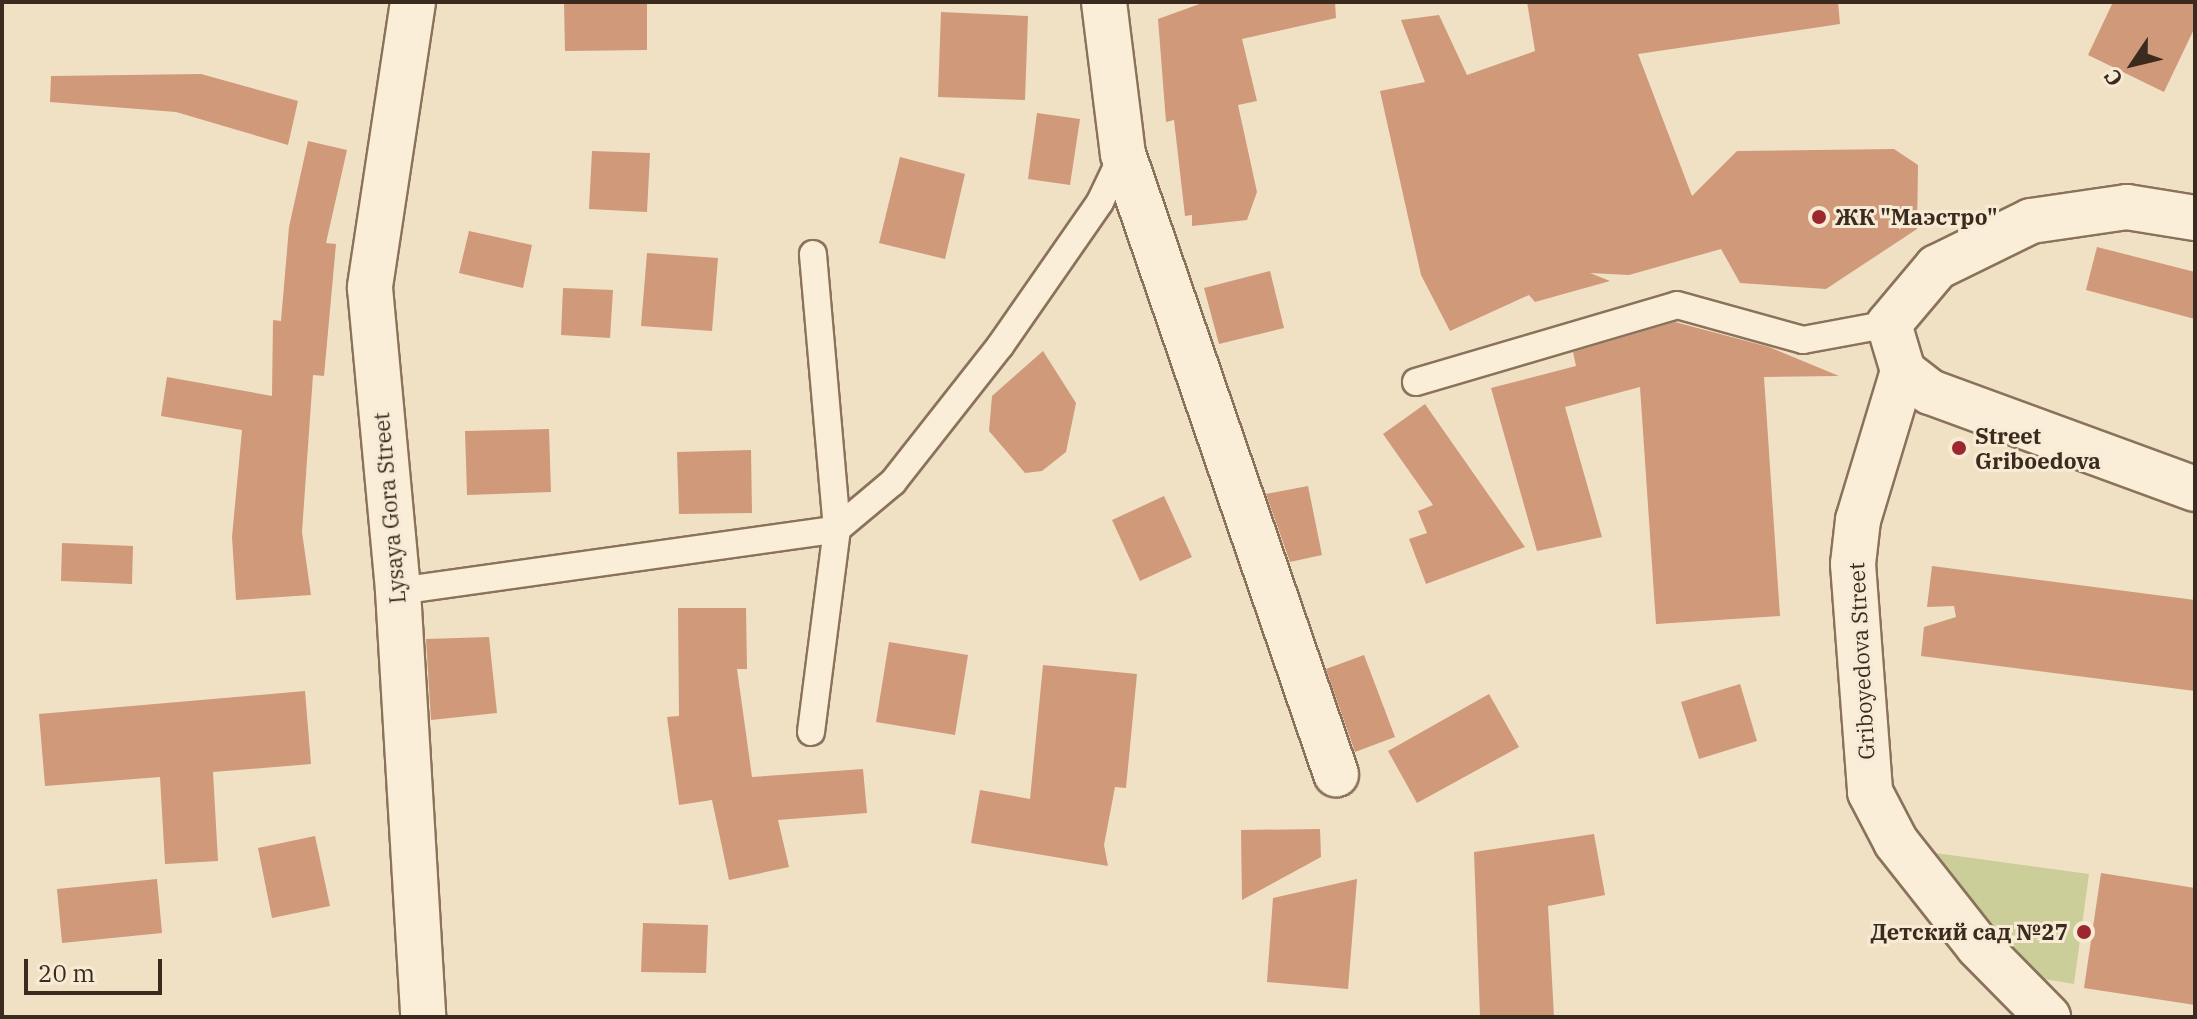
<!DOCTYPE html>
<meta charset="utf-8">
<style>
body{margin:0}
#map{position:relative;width:2197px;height:1019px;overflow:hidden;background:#f0e1c5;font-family:"IBM Plex Serif",serif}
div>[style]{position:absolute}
.green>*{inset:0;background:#cbce98}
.building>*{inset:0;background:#cf997a}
.roads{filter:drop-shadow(2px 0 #8b725a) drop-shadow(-2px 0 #8b725a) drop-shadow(0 2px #8b725a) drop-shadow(0 -2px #8b725a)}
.service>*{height:26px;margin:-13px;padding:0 13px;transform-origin:13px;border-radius:13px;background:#faeed8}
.minor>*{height:44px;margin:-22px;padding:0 22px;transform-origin:22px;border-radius:22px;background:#faeed8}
.tertiary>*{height:44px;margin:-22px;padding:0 22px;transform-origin:22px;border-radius:22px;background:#faeed8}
.dots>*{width:22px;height:22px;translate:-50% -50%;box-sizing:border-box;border:4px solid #f7ebd5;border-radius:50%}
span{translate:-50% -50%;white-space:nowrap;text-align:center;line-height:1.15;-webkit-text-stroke:6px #f7ebd5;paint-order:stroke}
.poi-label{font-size:22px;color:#3b2b1e;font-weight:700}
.left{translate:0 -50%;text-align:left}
.right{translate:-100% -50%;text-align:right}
.street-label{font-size:22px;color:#3b2b1e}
.frame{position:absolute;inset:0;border:4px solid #3b2b1e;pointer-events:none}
.north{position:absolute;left:2093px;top:24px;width:80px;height:80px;-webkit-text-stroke:6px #f7ebd5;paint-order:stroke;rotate:235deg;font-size:22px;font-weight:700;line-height:32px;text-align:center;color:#3b2b1e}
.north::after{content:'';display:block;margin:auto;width:28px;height:36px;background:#3b2b1e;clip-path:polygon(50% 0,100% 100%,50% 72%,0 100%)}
.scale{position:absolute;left:24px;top:959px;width:138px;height:36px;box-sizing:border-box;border:4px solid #3b2b1e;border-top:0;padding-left:10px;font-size:24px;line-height:28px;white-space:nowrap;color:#3b2b1e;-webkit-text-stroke:6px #f7ebd5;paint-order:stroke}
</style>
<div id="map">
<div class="green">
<div style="clip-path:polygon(1928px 852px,2089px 874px,2074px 984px,2015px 974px)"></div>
</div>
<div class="building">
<div style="clip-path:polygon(564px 2px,647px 2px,647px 50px,565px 51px)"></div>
<div style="clip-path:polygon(1205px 2px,1335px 2px,1336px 18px,1242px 39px,1257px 101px,1238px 105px,1257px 192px,1247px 220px,1192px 226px,1192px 215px,1185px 216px,1174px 120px,1166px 122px,1158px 19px)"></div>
<div style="clip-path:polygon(1527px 2px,1838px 2px,1840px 24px,1638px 54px,1692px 196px,1737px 151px,1894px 149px,1918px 165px,1917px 229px,1826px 289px,1740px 283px,1721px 249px,1629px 275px,1590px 273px,1610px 281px,1535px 302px,1529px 295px,1450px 331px,1421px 275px,1380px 91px,1425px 82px,1401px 20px,1439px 15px,1467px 75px,1535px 51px)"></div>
<div style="clip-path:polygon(2113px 2px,2195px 2px,2195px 27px,2164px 92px,2088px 55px)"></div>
<div style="clip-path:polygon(941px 12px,1028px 16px,1025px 100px,938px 97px)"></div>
<div style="clip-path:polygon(201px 74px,298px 101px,288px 145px,176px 112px,50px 102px,51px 76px)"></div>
<div style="clip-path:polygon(1037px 113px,1080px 119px,1070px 185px,1028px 179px)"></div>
<div style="clip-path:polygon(308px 141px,347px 150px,326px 243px,336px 244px,324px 376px,313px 375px,302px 532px,311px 595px,236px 600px,232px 537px,242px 430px,161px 416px,167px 377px,272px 396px,273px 320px,281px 321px,289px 227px)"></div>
<div style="clip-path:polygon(592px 151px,650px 153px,647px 212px,589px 209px)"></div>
<div style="clip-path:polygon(900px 157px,965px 174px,945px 259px,879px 243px)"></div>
<div style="clip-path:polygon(469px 231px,532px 245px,523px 288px,459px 273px)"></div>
<div style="clip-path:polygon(2097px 247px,2195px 272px,2195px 319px,2086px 290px)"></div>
<div style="clip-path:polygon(647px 253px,718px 258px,712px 331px,641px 326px)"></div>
<div style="clip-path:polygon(1270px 271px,1284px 328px,1219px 344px,1204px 288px)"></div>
<div style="clip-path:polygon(563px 288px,613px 290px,610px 338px,561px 335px)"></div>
<div style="clip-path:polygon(1675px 322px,1769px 347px,1839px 376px,1764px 377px,1780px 616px,1656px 624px,1640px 387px,1565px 407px,1602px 537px,1537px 551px,1491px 388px,1576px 366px,1573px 352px)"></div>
<div style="clip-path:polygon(1043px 351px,1076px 403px,1066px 452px,1042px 471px,1025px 473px,989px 431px,992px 396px)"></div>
<div style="clip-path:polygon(1425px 404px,1525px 547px,1426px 584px,1409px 539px,1427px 533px,1418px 511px,1433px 505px,1383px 434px)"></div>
<div style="clip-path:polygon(549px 429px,551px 492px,467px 495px,465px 431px)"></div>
<div style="clip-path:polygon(751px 450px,752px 513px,679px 514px,677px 452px)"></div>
<div style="clip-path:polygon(1308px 486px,1322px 555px,1290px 562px,1266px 494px)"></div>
<div style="clip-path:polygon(1164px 496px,1192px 557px,1140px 581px,1112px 520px)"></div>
<div style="clip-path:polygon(62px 543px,133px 546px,132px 584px,61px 581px)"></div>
<div style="clip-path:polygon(1932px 566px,2195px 600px,2195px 691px,1921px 656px,1924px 627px,1956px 617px,1954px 606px,1927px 607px)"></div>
<div style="clip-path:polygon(678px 608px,746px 608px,747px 669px,737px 669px,752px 777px,863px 769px,867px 813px,778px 820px,789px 867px,729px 880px,712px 800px,679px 805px,667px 717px,679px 716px)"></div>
<div style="clip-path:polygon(489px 637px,497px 713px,431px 720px,426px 639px)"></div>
<div style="clip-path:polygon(889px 642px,968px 655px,955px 735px,876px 722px)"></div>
<div style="clip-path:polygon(1364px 655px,1395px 737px,1355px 752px,1326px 669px)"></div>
<div style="clip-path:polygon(1043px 665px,1137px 674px,1126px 788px,1115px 787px,1104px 845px,1108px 866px,971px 843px,980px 790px,1030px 799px)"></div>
<div style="clip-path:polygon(1740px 684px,1757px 741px,1699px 759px,1681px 702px)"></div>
<div style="clip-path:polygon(305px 691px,311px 764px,213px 772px,218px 861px,165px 864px,160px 777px,45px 786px,39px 714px)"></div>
<div style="clip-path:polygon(1489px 694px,1519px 747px,1417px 803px,1388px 751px)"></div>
<div style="clip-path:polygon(1320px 829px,1321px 857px,1242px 900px,1241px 830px)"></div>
<div style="clip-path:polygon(1594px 834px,1605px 895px,1548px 906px,1554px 1017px,1480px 1017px,1474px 852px)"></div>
<div style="clip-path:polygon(315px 836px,330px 906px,272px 918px,258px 848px)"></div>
<div style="clip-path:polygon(2101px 873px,2195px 888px,2195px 1005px,2084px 988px)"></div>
<div style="clip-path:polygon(157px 879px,162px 933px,62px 943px,57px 889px)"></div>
<div style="clip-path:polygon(1357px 879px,1348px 989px,1267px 982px,1273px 898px)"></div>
<div style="clip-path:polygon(643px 923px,708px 925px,706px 973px,641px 972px)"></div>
</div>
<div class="roads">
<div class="service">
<div style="left:1416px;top:382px;width:272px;rotate:-16.4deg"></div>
<div style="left:1677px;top:305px;width:131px;rotate:15.5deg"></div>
<div style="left:1803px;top:340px;width:87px;rotate:-10.5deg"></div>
<div style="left:398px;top:591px;width:443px;rotate:-8deg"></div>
<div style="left:837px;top:529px;width:276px;rotate:-95deg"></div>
<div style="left:811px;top:732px;width:205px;rotate:-82.7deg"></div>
<div style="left:837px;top:529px;width:73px;rotate:-40deg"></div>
<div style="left:893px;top:482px;width:173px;rotate:-51.8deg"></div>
<div style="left:1000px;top:346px;width:175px;rotate:-55.2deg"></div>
<div style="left:1100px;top:202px;width:53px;rotate:-64.4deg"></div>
</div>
<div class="minor">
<div style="left:413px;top:2px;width:289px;rotate:98.6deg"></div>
<div style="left:370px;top:288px;width:304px;rotate:84.7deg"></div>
<div style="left:398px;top:591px;width:427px;rotate:86.6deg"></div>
<div style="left:1104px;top:2px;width:153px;rotate:82.9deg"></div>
<div style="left:1123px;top:154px;width:656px;rotate:71.04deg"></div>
<div style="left:1903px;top:371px;width:156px;rotate:106.8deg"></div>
<div style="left:1858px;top:520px;width:44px;rotate:96.5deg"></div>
<div style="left:1853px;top:564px;width:229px;rotate:85.7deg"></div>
<div style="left:1870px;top:792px;width:56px;rotate:62.5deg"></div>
<div style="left:1896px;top:842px;width:132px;rotate:51.7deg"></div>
<div style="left:1978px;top:946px;width:100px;rotate:45.4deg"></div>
</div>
<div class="tertiary">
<div style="left:2195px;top:218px;width:69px;rotate:-170.8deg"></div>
<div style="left:2127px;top:207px;width:97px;rotate:171.7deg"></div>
<div style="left:2031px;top:221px;width:105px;rotate:153.9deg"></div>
<div style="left:1937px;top:267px;width:75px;rotate:130.1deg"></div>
<div style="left:1889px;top:324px;width:49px;rotate:73.4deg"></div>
<div style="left:1903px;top:371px;width:34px;rotate:38deg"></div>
<div style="left:1930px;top:392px;width:282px;rotate:20.1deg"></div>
</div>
</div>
<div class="dots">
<div style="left:1819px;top:217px;background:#9c282f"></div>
<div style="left:1959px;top:448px;background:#9c282f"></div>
<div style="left:2084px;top:932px;background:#9c282f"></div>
</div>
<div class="poi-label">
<span class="left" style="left:1835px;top:217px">ЖК "Маэстро"</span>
<span class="left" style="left:1975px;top:448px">Street<br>Griboedova</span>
<span class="right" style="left:2068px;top:932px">Детский сад №27</span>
</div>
<div class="street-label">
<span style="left:389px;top:508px;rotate:-95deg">Lysaya Gora Street</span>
<span style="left:1861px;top:661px;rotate:-93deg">Griboyedova Street</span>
</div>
<div class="frame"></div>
<div class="north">С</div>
<div class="scale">20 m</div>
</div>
